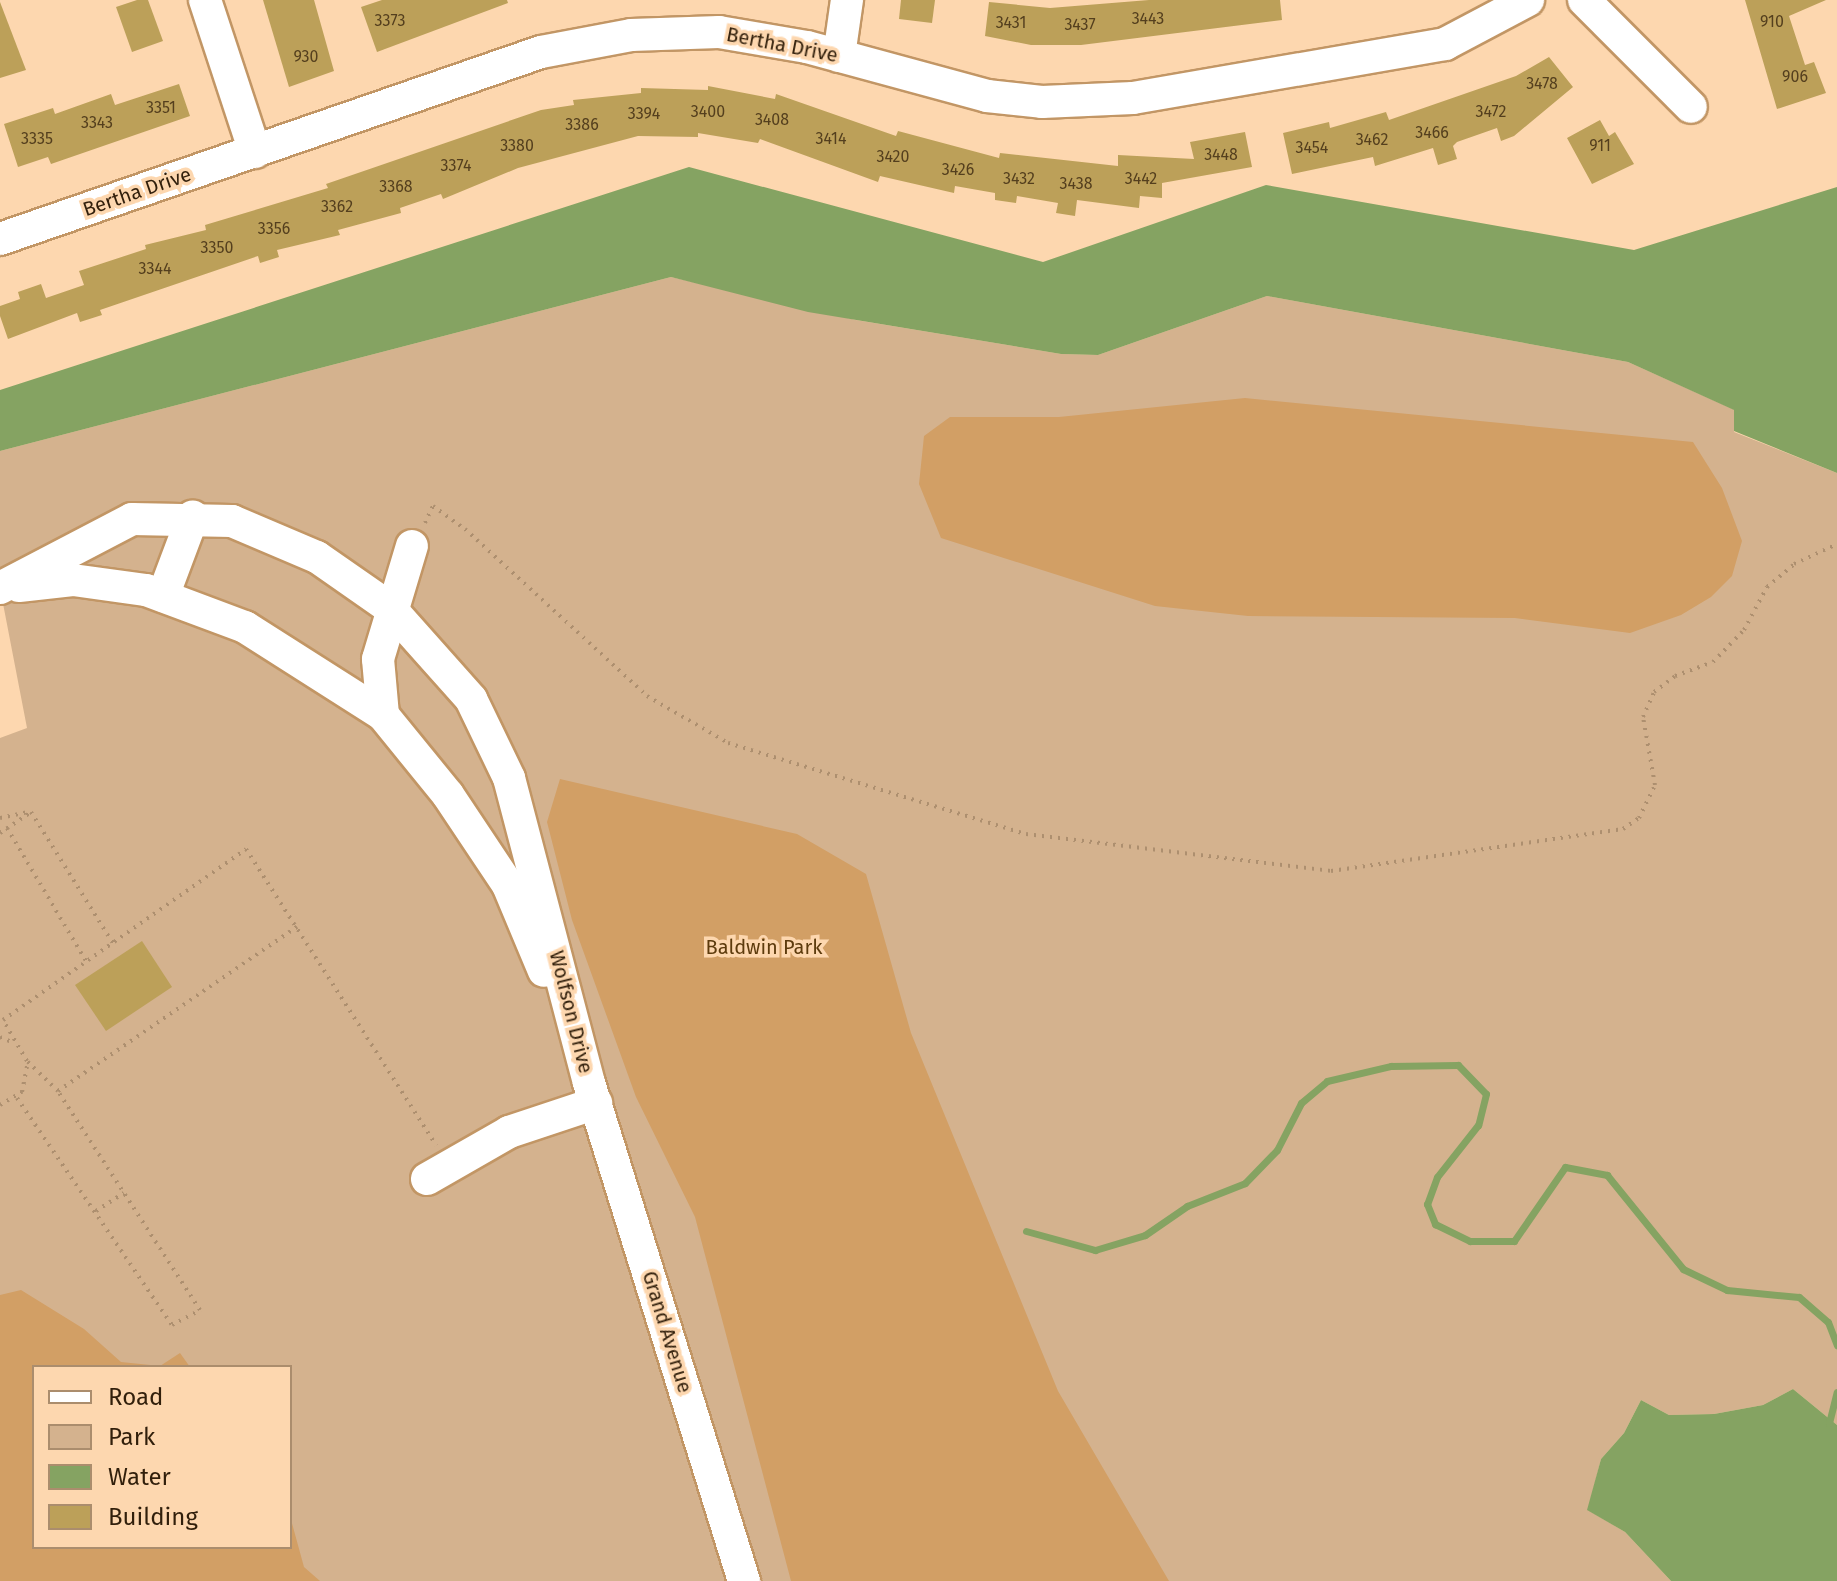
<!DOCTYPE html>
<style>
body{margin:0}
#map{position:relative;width:1837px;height:1581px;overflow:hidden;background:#fdd7af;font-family:"Fira Sans",sans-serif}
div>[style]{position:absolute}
.green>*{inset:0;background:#d4b28e}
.forest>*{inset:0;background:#d29f65}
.water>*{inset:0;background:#85a362}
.stream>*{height:7px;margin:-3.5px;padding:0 3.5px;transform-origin:3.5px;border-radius:3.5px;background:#85a362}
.building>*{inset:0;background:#bca059}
.path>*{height:4px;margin-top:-2px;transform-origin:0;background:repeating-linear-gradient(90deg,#ad8f6f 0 2px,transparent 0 8px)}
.roads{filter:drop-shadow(2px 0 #c29665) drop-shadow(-2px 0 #c29665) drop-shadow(0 2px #c29665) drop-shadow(0 -2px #c29665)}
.minor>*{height:32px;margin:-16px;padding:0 16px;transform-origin:16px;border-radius:16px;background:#fff}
span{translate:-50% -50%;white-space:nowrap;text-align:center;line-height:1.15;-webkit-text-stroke:7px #fdd7af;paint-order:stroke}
.number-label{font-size:16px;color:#543f1e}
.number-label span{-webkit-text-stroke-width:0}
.street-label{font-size:20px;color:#311f0b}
.park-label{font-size:20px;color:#5d3b0d}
.legend{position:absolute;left:32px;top:1365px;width:260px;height:184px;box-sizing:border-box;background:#fdd7af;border:2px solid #ab8d6d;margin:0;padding:10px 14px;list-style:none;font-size:24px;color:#311f0b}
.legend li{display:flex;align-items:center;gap:16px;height:40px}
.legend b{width:40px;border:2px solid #ab8d6d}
</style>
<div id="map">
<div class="green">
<div style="clip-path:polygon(evenodd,671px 277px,856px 320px,1061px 354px,1098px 355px,1267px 296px,1628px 362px,1735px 410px,1734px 432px,1837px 473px,1837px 1425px,1793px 1389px,1763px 1405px,1714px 1414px,1669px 1415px,1641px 1400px,1624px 1433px,1601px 1459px,1588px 1510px,1625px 1532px,1671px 1581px,0 1581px,0 738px,27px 728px,0 588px,0 451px,671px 277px,34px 1367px,290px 1367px,290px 1547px,34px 1547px,34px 1367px)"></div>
</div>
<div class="forest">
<div style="clip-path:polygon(1245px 398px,1693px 442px,1722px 488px,1742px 541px,1732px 576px,1711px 597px,1681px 615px,1630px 633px,1515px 618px,1248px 616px,1155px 606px,941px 538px,919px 484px,924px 436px,950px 417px,1059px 417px)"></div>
<div style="clip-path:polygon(560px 779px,797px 834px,866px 874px,911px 1033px,1058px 1391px,1169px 1581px,791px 1581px,695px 1217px,636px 1097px,572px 920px,547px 822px)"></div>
<div style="clip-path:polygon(21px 1290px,84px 1329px,121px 1362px,160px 1366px,180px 1353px,190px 1367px,34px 1367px,34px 1547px,290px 1547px,290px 1516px,304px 1567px,320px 1581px,0 1581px,0 1295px)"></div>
</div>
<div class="water">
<div style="clip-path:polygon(689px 167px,1043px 262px,1266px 185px,1634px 250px,1837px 187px,1837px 473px,1734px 431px,1734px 410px,1628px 362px,1267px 296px,1098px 355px,1061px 354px,808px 312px,671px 277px,0 451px,0 390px)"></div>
<div style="clip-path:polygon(1793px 1389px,1837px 1425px,1837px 1581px,1671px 1581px,1625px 1532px,1587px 1510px,1601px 1459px,1624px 1433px,1641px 1400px,1669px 1415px,1714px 1414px,1763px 1405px)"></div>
</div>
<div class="stream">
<div style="left:1026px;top:1231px;width:72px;rotate:15.4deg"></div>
<div style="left:1095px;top:1250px;width:52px;rotate:-16.7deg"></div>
<div style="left:1145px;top:1235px;width:51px;rotate:-34.6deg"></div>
<div style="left:1187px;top:1206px;width:62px;rotate:-21.6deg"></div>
<div style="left:1245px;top:1183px;width:46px;rotate:-45.9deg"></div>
<div style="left:1277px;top:1150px;width:53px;rotate:-62.9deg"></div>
<div style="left:1301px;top:1103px;width:34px;rotate:-40deg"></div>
<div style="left:1327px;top:1081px;width:66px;rotate:-13.2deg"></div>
<div style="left:1391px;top:1066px;width:67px;rotate:-0.9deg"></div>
<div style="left:1458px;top:1065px;width:40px;rotate:46deg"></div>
<div style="left:1486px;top:1094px;width:32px;rotate:104deg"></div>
<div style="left:1478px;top:1125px;width:66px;rotate:128.3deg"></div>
<div style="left:1437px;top:1177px;width:29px;rotate:110deg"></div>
<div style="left:1427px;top:1204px;width:22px;rotate:68deg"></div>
<div style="left:1435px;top:1224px;width:39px;rotate:26deg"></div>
<div style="left:1470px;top:1241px;width:44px"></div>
<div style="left:1514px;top:1241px;width:90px;rotate:-55.4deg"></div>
<div style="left:1565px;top:1167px;width:43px;rotate:10.8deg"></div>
<div style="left:1607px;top:1175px;width:121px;rotate:51deg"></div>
<div style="left:1683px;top:1269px;width:49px;rotate:25.5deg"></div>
<div style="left:1727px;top:1290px;width:72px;rotate:5.6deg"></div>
<div style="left:1799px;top:1297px;width:38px;rotate:41deg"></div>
<div style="left:1828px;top:1322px;width:25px;rotate:69deg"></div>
<div style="left:1829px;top:1423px;width:32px;rotate:-76deg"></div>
</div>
<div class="building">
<div style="clip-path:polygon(137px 0,148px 0,163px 41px,132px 52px,116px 7px)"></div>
<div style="clip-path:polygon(263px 0,314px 0,334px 71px,289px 87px)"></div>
<div style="clip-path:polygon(382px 0,507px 0,508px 3px,377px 52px,361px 7px)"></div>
<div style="clip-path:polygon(901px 0,935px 0,932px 23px,899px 19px)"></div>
<div style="clip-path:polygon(1149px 0,1280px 0,1282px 20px,1081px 45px,1031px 45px,985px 36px,989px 2px,1050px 8px)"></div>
<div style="clip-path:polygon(1745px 0,1826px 0,1789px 16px,1805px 65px,1814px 62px,1826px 93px,1777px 109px)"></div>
<div style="clip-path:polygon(0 2px,26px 70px,0 78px)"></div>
<div style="clip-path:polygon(1549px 57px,1573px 87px,1514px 136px,1501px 141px,1497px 128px,1457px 142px,1453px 146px,1457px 159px,1438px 165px,1433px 148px,1375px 166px,1373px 157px,1292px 174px,1283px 133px,1329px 122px,1330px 128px,1386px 112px,1389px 120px,1516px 76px)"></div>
<div style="clip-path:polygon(179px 84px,190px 116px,51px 164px,48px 157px,18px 167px,4px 124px,53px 108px,55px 114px,111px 94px,115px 105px)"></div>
<div style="clip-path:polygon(708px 86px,775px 99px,776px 94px,896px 136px,898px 131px,999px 158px,1000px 153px,1118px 166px,1118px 155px,1194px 159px,1190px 142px,1245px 132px,1252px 167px,1162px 183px,1162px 198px,1140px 196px,1139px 208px,1077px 200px,1075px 216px,1056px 213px,1058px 203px,1017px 196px,1016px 203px,995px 200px,995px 193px,955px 186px,954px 193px,880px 176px,878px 182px,760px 139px,758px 143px,698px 133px,698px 137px,638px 136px,518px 168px,443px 199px,441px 194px,400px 208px,401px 213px,338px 230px,340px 235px,277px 250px,279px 257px,260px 263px,258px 256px,100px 310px,102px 315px,80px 322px,77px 313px,8px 339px,0 316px,0 306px,20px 299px,18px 292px,41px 284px,46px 298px,84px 285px,79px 271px,146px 249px,145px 245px,206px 230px,205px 225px,328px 188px,326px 184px,541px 110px,574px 105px,573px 100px,641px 93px,641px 88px,708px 90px)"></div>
<div style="clip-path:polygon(1600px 120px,1609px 136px,1615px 132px,1634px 164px,1592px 184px,1567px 138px)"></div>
<div style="clip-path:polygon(142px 941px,172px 987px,106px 1031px,75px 985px)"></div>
</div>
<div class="path">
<div style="left:425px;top:523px;width:19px;rotate:-65deg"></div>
<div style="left:433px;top:506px;width:39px;rotate:36deg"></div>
<div style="left:465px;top:529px;width:247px;rotate:42.5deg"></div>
<div style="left:647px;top:696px;width:94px;rotate:30.1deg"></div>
<div style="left:728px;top:743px;width:312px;rotate:17deg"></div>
<div style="left:1026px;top:834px;width:307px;rotate:6.9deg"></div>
<div style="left:1331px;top:871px;width:295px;rotate:-8.2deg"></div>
<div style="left:1623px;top:829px;width:19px;rotate:-35deg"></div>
<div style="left:1639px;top:818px;width:37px;rotate:-64deg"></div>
<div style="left:1655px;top:785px;width:69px;rotate:-100deg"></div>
<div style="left:1643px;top:717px;width:27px;rotate:-66deg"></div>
<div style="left:1654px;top:692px;width:26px;rotate:-37deg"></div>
<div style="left:1675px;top:676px;width:40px;rotate:-20.2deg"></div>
<div style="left:1713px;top:662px;width:45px;rotate:-45.9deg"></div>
<div style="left:1744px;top:630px;width:49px;rotate:-61.9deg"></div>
<div style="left:1767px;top:587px;width:35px;rotate:-40deg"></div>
<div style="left:1794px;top:564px;width:47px;rotate:-24.9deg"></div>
<div style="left:0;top:818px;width:30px;rotate:-12deg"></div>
<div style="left:7px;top:828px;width:155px;rotate:59.3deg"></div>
<div style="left:0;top:833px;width:37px;rotate:-34deg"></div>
<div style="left:31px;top:812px;width:155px;rotate:58deg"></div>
<div style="left:0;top:1037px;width:15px;rotate:23deg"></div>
<div style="left:58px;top:1091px;width:290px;rotate:-34.5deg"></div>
<div style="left:17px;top:1098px;width:275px;rotate:55.7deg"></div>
<div style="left:172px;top:1325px;width:32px;rotate:-28deg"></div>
<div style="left:200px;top:1310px;width:261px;rotate:-123deg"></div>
<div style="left:58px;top:1091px;width:43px;rotate:-135.9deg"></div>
<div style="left:27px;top:1061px;width:48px;rotate:-120.3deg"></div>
<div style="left:3px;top:1020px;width:297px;rotate:-35.1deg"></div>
<div style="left:246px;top:849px;width:352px;rotate:57.3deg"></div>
<div style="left:0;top:1105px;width:26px;rotate:-31deg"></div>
<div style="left:22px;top:1092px;width:31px;rotate:-79deg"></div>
<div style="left:96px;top:1211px;width:33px;rotate:-33deg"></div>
</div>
<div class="roads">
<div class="minor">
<div style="left:205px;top:0;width:160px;rotate:71.8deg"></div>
<div style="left:1584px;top:0;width:151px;rotate:45deg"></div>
<div style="left:839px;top:56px;width:57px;rotate:-81.9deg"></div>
<div style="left:0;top:239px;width:572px;rotate:-19.07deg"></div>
<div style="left:541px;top:52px;width:92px;rotate:-10.7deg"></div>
<div style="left:631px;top:35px;width:88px;rotate:-2deg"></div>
<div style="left:719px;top:32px;width:89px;rotate:9.7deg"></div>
<div style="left:807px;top:47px;width:187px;rotate:15.2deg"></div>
<div style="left:987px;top:96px;width:55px;rotate:6.2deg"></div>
<div style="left:1042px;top:102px;width:91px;rotate:-2.5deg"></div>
<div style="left:1133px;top:98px;width:317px;rotate:-9.8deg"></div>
<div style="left:1445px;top:44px;width:94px;rotate:-27.9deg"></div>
<div style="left:19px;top:586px;width:54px;rotate:-6.3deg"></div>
<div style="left:73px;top:580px;width:74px;rotate:7.8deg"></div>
<div style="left:146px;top:590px;width:106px;rotate:20.5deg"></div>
<div style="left:245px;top:627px;width:164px;rotate:32.5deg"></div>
<div style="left:383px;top:715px;width:103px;rotate:50.9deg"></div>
<div style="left:448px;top:795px;width:108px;rotate:56.3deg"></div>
<div style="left:508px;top:885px;width:93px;rotate:67.3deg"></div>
<div style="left:0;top:588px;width:149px;rotate:-27.6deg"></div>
<div style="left:132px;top:519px;width:100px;rotate:1.1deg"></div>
<div style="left:232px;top:521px;width:92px;rotate:23deg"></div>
<div style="left:317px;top:557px;width:89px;rotate:34.9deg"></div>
<div style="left:390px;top:608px;width:122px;rotate:48.3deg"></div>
<div style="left:471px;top:699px;width:88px;rotate:64.3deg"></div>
<div style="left:509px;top:778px;width:315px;rotate:75.3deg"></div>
<div style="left:589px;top:1083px;width:522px;rotate:72.71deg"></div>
<div style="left:163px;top:596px;width:85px;rotate:-69.4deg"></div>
<div style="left:383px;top:715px;width:56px;rotate:-95.1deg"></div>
<div style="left:378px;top:659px;width:118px;rotate:-73.3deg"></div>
<div style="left:427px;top:1179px;width:95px;rotate:-29.8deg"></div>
<div style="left:509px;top:1132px;width:92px;rotate:-18.4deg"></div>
</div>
</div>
<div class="number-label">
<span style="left:1148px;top:19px">3443</span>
<span style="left:390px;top:21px">3373</span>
<span style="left:1772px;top:22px">910</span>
<span style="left:1011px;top:23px">3431</span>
<span style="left:1080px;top:25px">3437</span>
<span style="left:306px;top:57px">930</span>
<span style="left:1795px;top:77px">906</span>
<span style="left:1542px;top:84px">3478</span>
<span style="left:161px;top:108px">3351</span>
<span style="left:708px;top:112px">3400</span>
<span style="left:1491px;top:112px">3472</span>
<span style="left:644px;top:114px">3394</span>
<span style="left:772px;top:120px">3408</span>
<span style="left:97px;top:123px">3343</span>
<span style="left:582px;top:125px">3386</span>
<span style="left:1432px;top:133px">3466</span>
<span style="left:37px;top:139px">3335</span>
<span style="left:831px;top:139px">3414</span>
<span style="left:1372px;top:140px">3462</span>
<span style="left:517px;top:146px">3380</span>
<span style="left:1600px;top:146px">911</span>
<span style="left:1312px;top:148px">3454</span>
<span style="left:1221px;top:155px">3448</span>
<span style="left:893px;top:157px">3420</span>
<span style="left:456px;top:166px">3374</span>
<span style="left:958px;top:170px">3426</span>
<span style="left:1019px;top:179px">3432</span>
<span style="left:1141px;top:179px">3442</span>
<span style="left:1076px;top:184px">3438</span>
<span style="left:396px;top:187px">3368</span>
<span style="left:337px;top:207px">3362</span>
<span style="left:274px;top:229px">3356</span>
<span style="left:217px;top:248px">3350</span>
<span style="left:155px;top:269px">3344</span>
</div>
<div class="street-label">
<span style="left:782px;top:45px;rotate:11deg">Bertha Drive</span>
<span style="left:137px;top:192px;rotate:-19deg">Bertha Drive</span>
<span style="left:571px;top:1012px;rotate:76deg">Wolfson Drive</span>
<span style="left:667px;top:1332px;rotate:73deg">Grand Avenue</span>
</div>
<div class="park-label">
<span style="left:764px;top:947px">Baldwin Park</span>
</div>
<ul class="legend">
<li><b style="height:10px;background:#fff"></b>Road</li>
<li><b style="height:22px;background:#d4b28e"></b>Park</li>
<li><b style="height:22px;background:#85a362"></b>Water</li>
<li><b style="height:22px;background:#bca059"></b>Building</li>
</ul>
</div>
